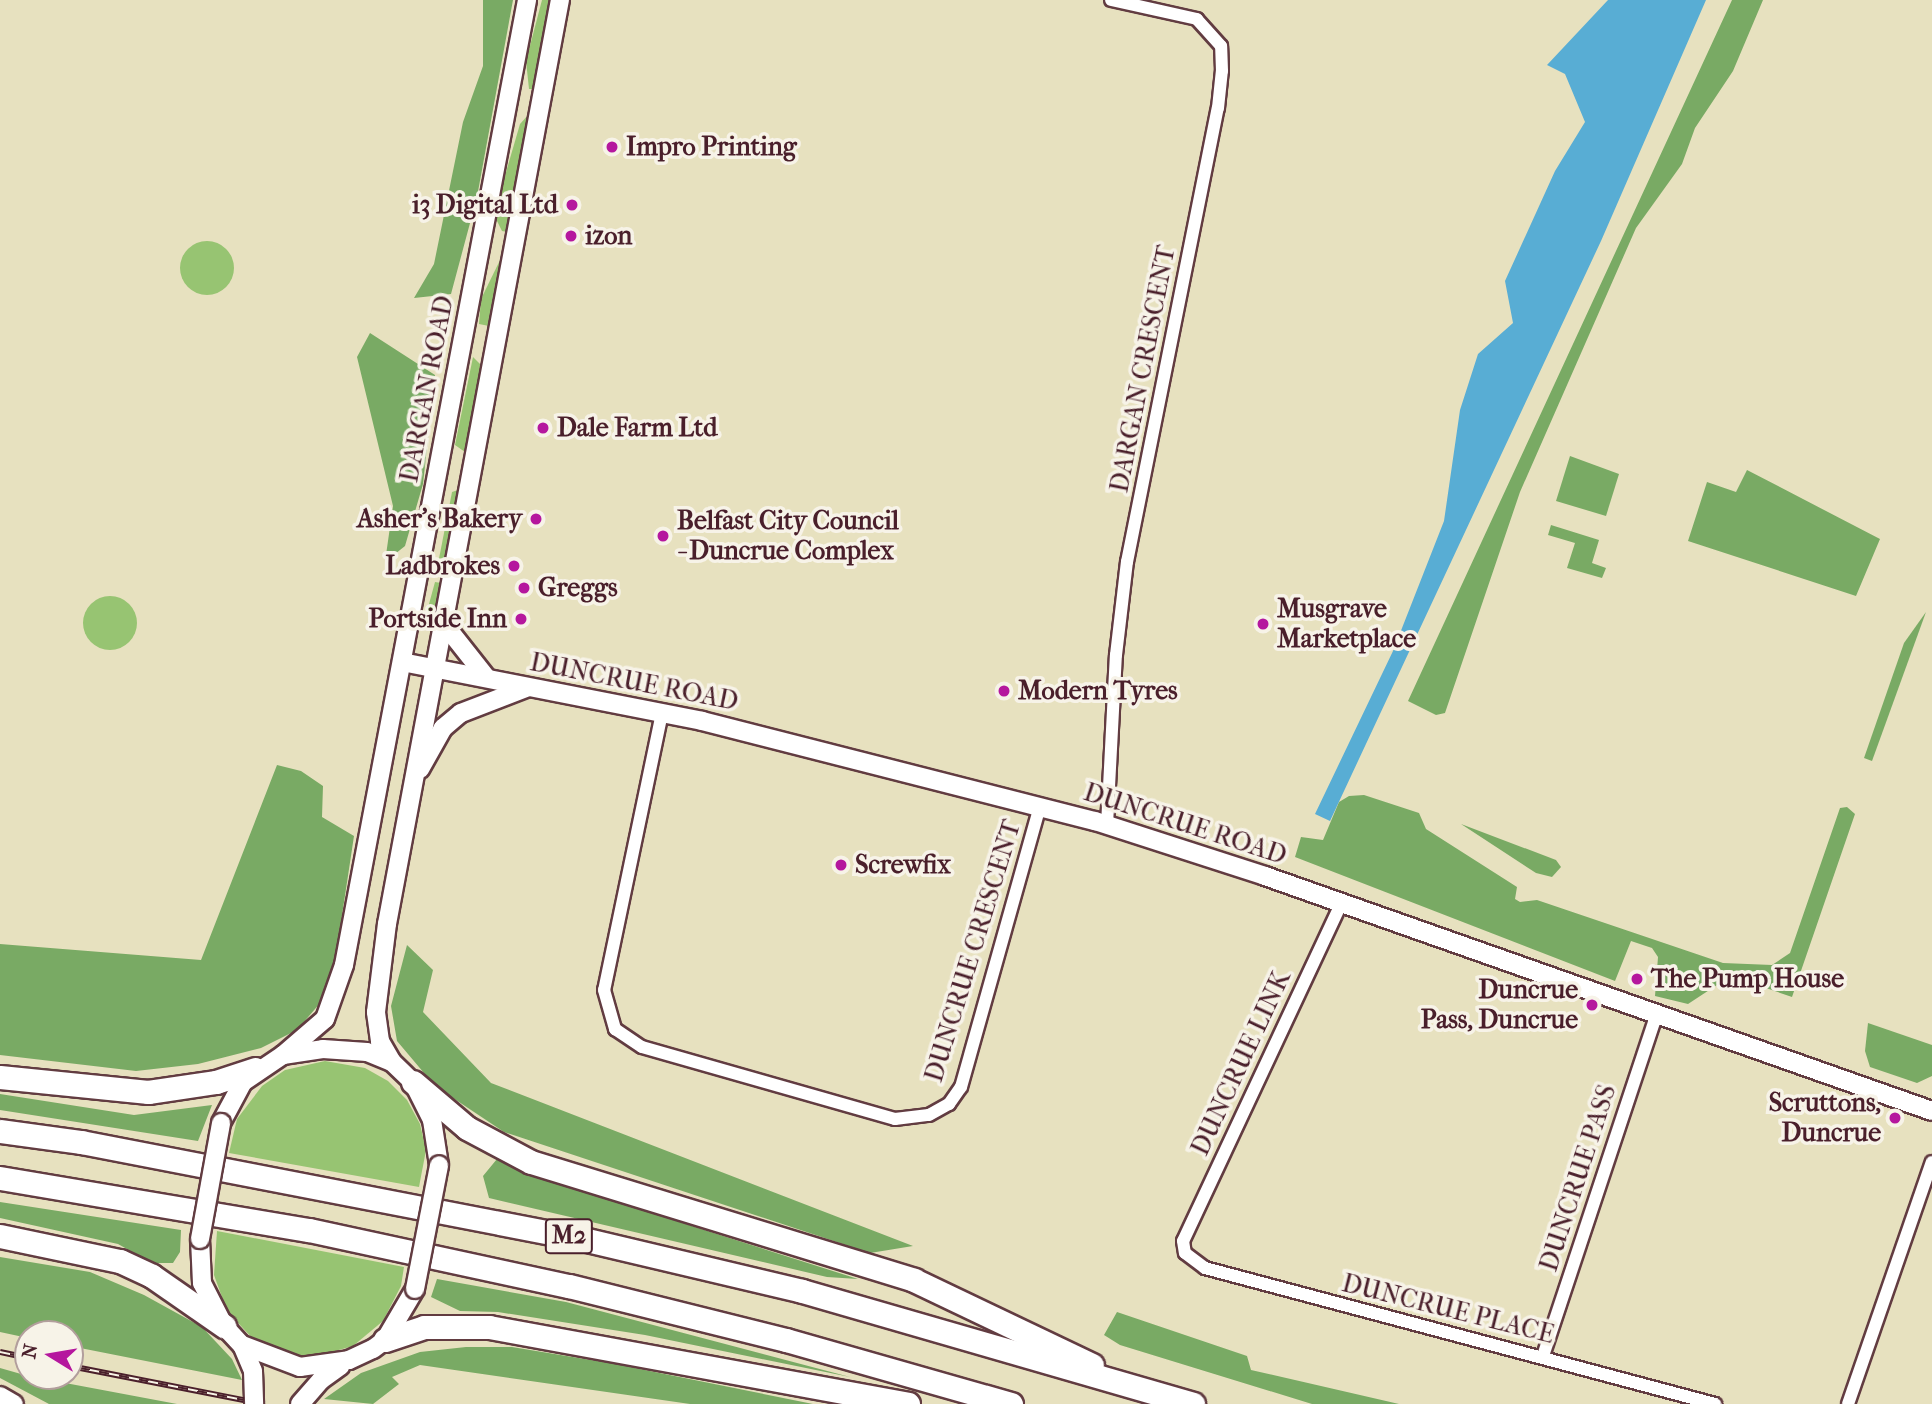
<!DOCTYPE html>
<style>
body{margin:0}
#map{position:relative;width:1932px;height:1404px;overflow:hidden;background:#e7e1bf;font-family:"IM FELL French Canon",serif}
div>[style]{position:absolute}
.green>*{inset:0;background:#97c472}
.round{border-radius:50%}
.forest>*{inset:0;background:#79aa64}
.water>*{inset:0;background:#58add4}
.roads{filter:drop-shadow(2px 0 #623c41) drop-shadow(-2px 0 #623c41) drop-shadow(0 2px #623c41) drop-shadow(0 -2px #623c41)}
.street>*{height:12px;margin:-6px;padding:0 6px;transform-origin:6px;border-radius:6px;background:#fff}
.secondary>*{height:18px;margin:-9px;padding:0 9px;transform-origin:9px;border-radius:9px;background:#fff}
.highway>*{height:23px;margin:-11.5px;padding:0 11.5px;transform-origin:11.5px;border-radius:11.5px;background:#fff}
.rail>*{height:6px;margin-top:-3px;transform-origin:0;background:repeating-linear-gradient(90deg,#f7f3e8 0 10px,#4a1f2b 0 20px);box-sizing:border-box;border-block:2px solid #4a1f2b}
.bridges{filter:drop-shadow(2px 0 #623c41) drop-shadow(-2px 0 #623c41) drop-shadow(0 2px #623c41) drop-shadow(0 -2px #623c41)}
.secondary-bridge>*{height:18px;margin:-9px;padding:0 9px;transform-origin:9px;border-radius:9px;background:#fff}
.dots>*{width:19px;height:19px;translate:-50% -50%;box-sizing:border-box;border:4px solid #f7f3e8;border-radius:50%}
span{translate:-50% -50%;white-space:nowrap;text-align:center;line-height:1.15;-webkit-text-stroke:7px #f7f3e8;paint-order:stroke}
.shield-label span{padding:2px 5px;background:#f7f3e8;border:2px solid;border-radius:5px;-webkit-text-stroke-width:0}
.shield-label{font-size:24px;color:#4a1f2b;font-weight:700}
.poi-label{font-size:26px;color:#4a1f2b;font-weight:700}
.left{translate:0 -50%;text-align:left}
.right{translate:-100% -50%;text-align:right}
.street-label{font-size:26px;color:#4a1f2b}
.north{position:absolute;left:14px;top:1320px;width:70px;height:70px;box-sizing:border-box;background:#f7f3e8;border:2px solid #b29e9c;border-radius:50%;rotate:281deg;font-size:19px;font-weight:700;line-height:28px;text-align:center;color:#4a1f2b}
.north::after{content:'';display:block;margin:auto;width:24px;height:32px;background:#b5179e;clip-path:polygon(50% 0,100% 100%,50% 72%,0 100%)}
</style>
<div id="map">
<div class="green">
<div style="clip-path:polygon(542px 0,549px 0,534px 89px,529px 89px,526px 61px)"></div>
<div style="clip-path:polygon(529px 114px,507px 232px,502px 231px,496px 219px,502px 186px,520px 124px)"></div>
<div class="round" style="left:180px;top:241px;width:54px;height:54px"></div>
<div style="clip-path:polygon(503px 254px,489px 326px,479px 324px,481px 299px)"></div>
<div style="clip-path:polygon(473px 357px,482px 366px,465px 452px,455px 445px)"></div>
<div style="clip-path:polygon(458px 490px,443px 576px,436px 574px,452px 492px)"></div>
<div style="clip-path:polygon(435px 582px,441px 583px,431px 630px,423px 626px)"></div>
<div class="round" style="left:83px;top:596px;width:54px;height:54px"></div>
<div style="clip-path:polygon(325px 1061px,365px 1068px,388px 1081px,407px 1100px,420px 1124px,426px 1150px,419px 1187px,229px 1153px,237px 1119px,262px 1086px,285px 1070px)"></div>
<div style="clip-path:polygon(217px 1231px,404px 1267px,401px 1286px,383px 1321px,353px 1346px,314px 1357px,288px 1355px,253px 1339px,227px 1311px,214px 1275px)"></div>
</div>
<div class="forest">
<div style="clip-path:polygon(483px 0,513px 0,477px 197px,451px 294px,414px 298px,434px 264px,463px 122px,483px 66px)"></div>
<div style="clip-path:polygon(1732px 0,1763px 0,1733px 71px,1695px 128px,1682px 164px,1636px 228px,1520px 492px,1445px 713px,1436px 715px,1408px 701px)"></div>
<div style="clip-path:polygon(370px 333px,435px 375px,423px 484px,405px 546px,385px 562px,393px 506px,357px 357px)"></div>
<div style="clip-path:polygon(1570px 456px,1619px 474px,1606px 516px,1556px 501px)"></div>
<div style="clip-path:polygon(1747px 470px,1880px 539px,1856px 596px,1688px 541px,1707px 482px,1736px 492px)"></div>
<div style="clip-path:polygon(1551px 525px,1599px 540px,1592px 563px,1606px 568px,1602px 578px,1567px 568px,1575px 543px,1548px 535px)"></div>
<div style="clip-path:polygon(1926px 612px,1872px 761px,1864px 758px,1904px 643px)"></div>
<div style="clip-path:polygon(277px 765px,301px 771px,323px 786px,322px 817px,354px 836px,336px 955px,321px 1002px,297px 1030px,261px 1048px,198px 1064px,136px 1071px,0 1055px,0 944px,201px 960px)"></div>
<div style="clip-path:polygon(1364px 795px,1419px 813px,1426px 829px,1517px 887px,1515px 899px,1520px 902px,1537px 900px,1723px 963px,1772px 965px,1790px 953px,1840px 808px,1847px 807px,1855px 814px,1792px 997px,1763px 987px,1720px 983px,1688px 1004px,1655px 996px,1658px 957px,1652px 948px,1631px 941px,1615px 981px,1295px 857px,1301px 837px,1323px 840px,1339px 802px,1349px 796px)"></div>
<div style="clip-path:polygon(1461px 824px,1556px 860px,1561px 867px,1552px 877px,1536px 873px)"></div>
<div style="clip-path:polygon(407px 945px,433px 970px,423px 1012px,491px 1083px,913px 1246px,870px 1253px,504px 1132px,435px 1086px,397px 1041px,391px 1006px)"></div>
<div style="clip-path:polygon(1868px 1023px,1932px 1045px,1932px 1076px,1917px 1083px,1870px 1067px,1865px 1051px)"></div>
<div style="clip-path:polygon(0 1094px,134px 1115px,212px 1105px,198px 1141px,0 1110px)"></div>
<div style="clip-path:polygon(497px 1159px,582px 1191px,858px 1279px,827px 1277px,489px 1198px,483px 1176px)"></div>
<div style="clip-path:polygon(0 1202px,181px 1230px,180px 1252px,173px 1263px,152px 1263px,118px 1244px,0 1218px)"></div>
<div style="clip-path:polygon(0 1257px,90px 1272px,144px 1295px,202px 1327px,232px 1359px,242px 1380px,70px 1346px,70px 1334px,28px 1338px,0 1332px)"></div>
<div style="clip-path:polygon(437px 1279px,566px 1302px,850px 1377px,645px 1335px,498px 1312px,460px 1311px,431px 1297px)"></div>
<div style="clip-path:polygon(1117px 1312px,1247px 1356px,1251px 1370px,1399px 1404px,1312px 1404px,1120px 1345px,1104px 1335px)"></div>
<div style="clip-path:polygon(466px 1347px,512px 1347px,615px 1364px,813px 1404px,690px 1404px,420px 1365px,392px 1377px,399px 1384px,373px 1404px,324px 1399px,361px 1373px,420px 1352px)"></div>
<div style="clip-path:polygon(0 1368px,28px 1376px,177px 1404px,49px 1404px,0 1378px)"></div>
</div>
<div class="water">
<div style="clip-path:polygon(1608px 0,1706px 0,1601px 241px,1330px 821px,1315px 814px,1393px 651px,1444px 521px,1460px 410px,1478px 354px,1513px 323px,1505px 281px,1555px 171px,1585px 122px,1565px 74px,1547px 65px)"></div>
</div>
<div class="roads">
<div class="street">
<div style="left:662px;top:713px;width:283px;rotate:101.8deg"></div>
<div style="left:604px;top:990px;width:41px;rotate:74.2deg"></div>
<div style="left:615px;top:1029px;width:32px;rotate:34deg"></div>
<div style="left:642px;top:1047px;width:263px;rotate:15.9deg"></div>
<div style="left:895px;top:1119px;width:34px;rotate:-7deg"></div>
<div style="left:929px;top:1115px;width:23px;rotate:-29deg"></div>
<div style="left:949px;top:1104px;width:21px;rotate:-55deg"></div>
<div style="left:961px;top:1087px;width:292px;rotate:-74.3deg"></div>
<div style="left:1107px;top:825px;width:170px;rotate:-87deg"></div>
<div style="left:1116px;top:655px;width:94px;rotate:-83.3deg"></div>
<div style="left:1127px;top:562px;width:463px;rotate:-78.7deg"></div>
<div style="left:1218px;top:108px;width:37px;rotate:-84deg"></div>
<div style="left:1222px;top:71px;width:25px;rotate:-92deg"></div>
<div style="left:1221px;top:46px;width:36px;rotate:-132deg"></div>
<div style="left:1197px;top:19px;width:88px;rotate:-167.5deg"></div>
<div style="left:1341px;top:904px;width:372px;rotate:115.1deg"></div>
<div style="left:1183px;top:1241px;width:12px;rotate:81deg"></div>
<div style="left:1185px;top:1253px;width:25px;rotate:37deg"></div>
<div style="left:1205px;top:1268px;width:528px;rotate:14.93deg"></div>
<div style="left:1543px;top:1356px;width:360px;rotate:-71.6deg"></div>
<div style="left:1848px;top:1404px;width:256px;rotate:-70.9deg"></div>
</div>
<div class="secondary">
<div style="left:441px;top:620px;width:73px;rotate:51.7deg"></div>
<div style="left:402px;top:662px;width:306px;rotate:11.1deg"></div>
<div style="left:702px;top:721px;width:406px;rotate:14.3deg"></div>
<div style="left:1095px;top:821px;width:179px;rotate:17.9deg"></div>
<div style="left:1265px;top:876px;width:707px;rotate:19.41deg"></div>
<div style="left:420px;top:769px;width:47px;rotate:-60.7deg"></div>
<div style="left:443px;top:728px;width:23px;rotate:-40deg"></div>
<div style="left:461px;top:713px;width:70px;rotate:-21deg"></div>
<div style="left:283px;top:1055px;width:55px;rotate:-40.6deg"></div>
<div style="left:325px;top:1019px;width:57px;rotate:-70.6deg"></div>
<div style="left:344px;top:965px;width:982px;rotate:-79.26deg"></div>
<div style="left:392px;top:1062px;width:24px;rotate:-120deg"></div>
<div style="left:380px;top:1041px;width:29px;rotate:-98deg"></div>
<div style="left:376px;top:1012px;width:89px;rotate:-82.9deg"></div>
<div style="left:387px;top:924px;width:940px;rotate:-79.4deg"></div>
<div style="left:221px;top:1123px;width:47px;rotate:-61.8deg"></div>
<div style="left:243px;top:1082px;width:48px;rotate:-34deg"></div>
<div style="left:283px;top:1055px;width:40px;rotate:-8.5deg"></div>
<div style="left:323px;top:1049px;width:44px;rotate:3.9deg"></div>
<div style="left:367px;top:1052px;width:27px;rotate:22deg"></div>
<div style="left:392px;top:1062px;width:29px;rotate:44deg"></div>
<div style="left:413px;top:1082px;width:42px;rotate:63.4deg"></div>
<div style="left:432px;top:1120px;width:46px;rotate:81.2deg"></div>
<div style="left:200px;top:1239px;width:44px;rotate:87.4deg"></div>
<div style="left:202px;top:1283px;width:48px;rotate:62.9deg"></div>
<div style="left:224px;top:1326px;width:26px;rotate:47deg"></div>
<div style="left:242px;top:1345px;width:62px;rotate:20.8deg"></div>
<div style="left:300px;top:1367px;width:49px;rotate:-8.1deg"></div>
<div style="left:349px;top:1360px;width:26px;rotate:-25deg"></div>
<div style="left:373px;top:1349px;width:15px;rotate:-37deg"></div>
<div style="left:385px;top:1340px;width:59px;rotate:-59.5deg"></div>
<div style="left:242px;top:1345px;width:28px;rotate:67deg"></div>
<div style="left:253px;top:1371px;width:33px;rotate:88deg"></div>
<div style="left:0;top:1396px;width:16px;rotate:30deg"></div>
<div style="left:300px;top:1404px;width:32px;rotate:-49deg"></div>
<div style="left:321px;top:1380px;width:24px;rotate:-36deg"></div>
</div>
<div class="highway">
<div style="left:0;top:1077px;width:149px;rotate:5.8deg"></div>
<div style="left:148px;top:1092px;width:69px;rotate:-8.4deg"></div>
<div style="left:216px;top:1082px;width:41px;rotate:-18.4deg"></div>
<div style="left:413px;top:1082px;width:71px;rotate:40.4deg"></div>
<div style="left:467px;top:1128px;width:72px;rotate:28deg"></div>
<div style="left:531px;top:1162px;width:401px;rotate:17.1deg"></div>
<div style="left:914px;top:1280px;width:197px;rotate:25.5deg"></div>
<div style="left:0;top:1131px;width:82px;rotate:7.7deg"></div>
<div style="left:81px;top:1142px;width:515px;rotate:10.96deg"></div>
<div style="left:587px;top:1240px;width:221px;rotate:13.3deg"></div>
<div style="left:802px;top:1291px;width:407px;rotate:16.1deg"></div>
<div style="left:0;top:1178px;width:313px;rotate:9.6deg"></div>
<div style="left:309px;top:1230px;width:266px;rotate:12.2deg"></div>
<div style="left:569px;top:1286px;width:224px;rotate:14deg"></div>
<div style="left:786px;top:1340px;width:234px;rotate:15.9deg"></div>
<div style="left:0;top:1236px;width:123px;rotate:11.8deg"></div>
<div style="left:120px;top:1261px;width:35px;rotate:25deg"></div>
<div style="left:152px;top:1276px;width:88px;rotate:34.8deg"></div>
<div style="left:385px;top:1340px;width:41px;rotate:-18.4deg"></div>
<div style="left:424px;top:1327px;width:65px"></div>
<div style="left:489px;top:1327px;width:426px;rotate:10.4deg"></div>
</div>
</div>
<div class="rail">
<div style="left:0;top:1352px;width:29px;rotate:12deg"></div>
<div style="left:70px;top:1366px;width:177px;rotate:11.1deg"></div>
</div>
<div class="bridges">
<div class="secondary-bridge">
<div style="left:200px;top:1239px;width:118px;rotate:-79.7deg"></div>
<div style="left:415px;top:1289px;width:126px;rotate:-79deg"></div>
</div>
</div>
<div class="dots">
<div style="left:612px;top:147px;background:#b5179e"></div>
<div style="left:572px;top:205px;background:#b5179e"></div>
<div style="left:571px;top:236px;background:#b5179e"></div>
<div style="left:543px;top:428px;background:#b5179e"></div>
<div style="left:536px;top:519px;background:#b5179e"></div>
<div style="left:663px;top:536px;background:#b5179e"></div>
<div style="left:514px;top:566px;background:#b5179e"></div>
<div style="left:524px;top:588px;background:#b5179e"></div>
<div style="left:521px;top:619px;background:#b5179e"></div>
<div style="left:1263px;top:624px;background:#b5179e"></div>
<div style="left:1004px;top:691px;background:#b5179e"></div>
<div style="left:841px;top:865px;background:#b5179e"></div>
<div style="left:1637px;top:979px;background:#b5179e"></div>
<div style="left:1592px;top:1005px;background:#b5179e"></div>
<div style="left:1895px;top:1118px;background:#b5179e"></div>
</div>
<div class="shield-label">
<span style="left:569px;top:1236px">M2</span>
</div>
<div class="poi-label">
<span class="left" style="left:626px;top:147px">Impro Printing</span>
<span class="right" style="left:558px;top:205px">i3 Digital Ltd</span>
<span class="left" style="left:585px;top:236px">izon</span>
<span class="left" style="left:557px;top:428px">Dale Farm Ltd</span>
<span class="right" style="left:522px;top:519px">Asher's Bakery</span>
<span class="left" style="left:677px;top:536px">Belfast City Council<br>- Duncrue Complex</span>
<span class="right" style="left:500px;top:566px">Ladbrokes</span>
<span class="left" style="left:538px;top:588px">Greggs</span>
<span class="left" style="left:1277px;top:624px">Musgrave<br>Marketplace</span>
<span class="right" style="left:507px;top:619px">Portside Inn</span>
<span class="left" style="left:1018px;top:691px">Modern Tyres</span>
<span class="left" style="left:855px;top:865px">Screwfix</span>
<span class="left" style="left:1651px;top:979px">The Pump House</span>
<span class="right" style="left:1578px;top:1005px">Duncrue<br>Pass, Duncrue</span>
<span class="right" style="left:1881px;top:1118px">Scruttons,<br>Duncrue</span>
</div>
<div class="street-label">
<span style="left:1143px;top:369px;rotate:-79deg">DARGAN CRESCENT</span>
<span style="left:427px;top:389px;rotate:-79deg">DARGAN ROAD</span>
<span style="left:634px;top:682px;rotate:11deg">DUNCRUE ROAD</span>
<span style="left:1185px;top:824px;rotate:18deg">DUNCRUE ROAD</span>
<span style="left:973px;top:951px;rotate:-73deg">DUNCRUE CRESCENT</span>
<span style="left:1241px;top:1063px;rotate:-65deg">DUNCRUE LINK</span>
<span style="left:1578px;top:1178px;rotate:-72deg">DUNCRUE PASS</span>
<span style="left:1448px;top:1309px;rotate:14deg">DUNCRUE PLACE</span>
</div>
<div class="north">N</div>
</div>
